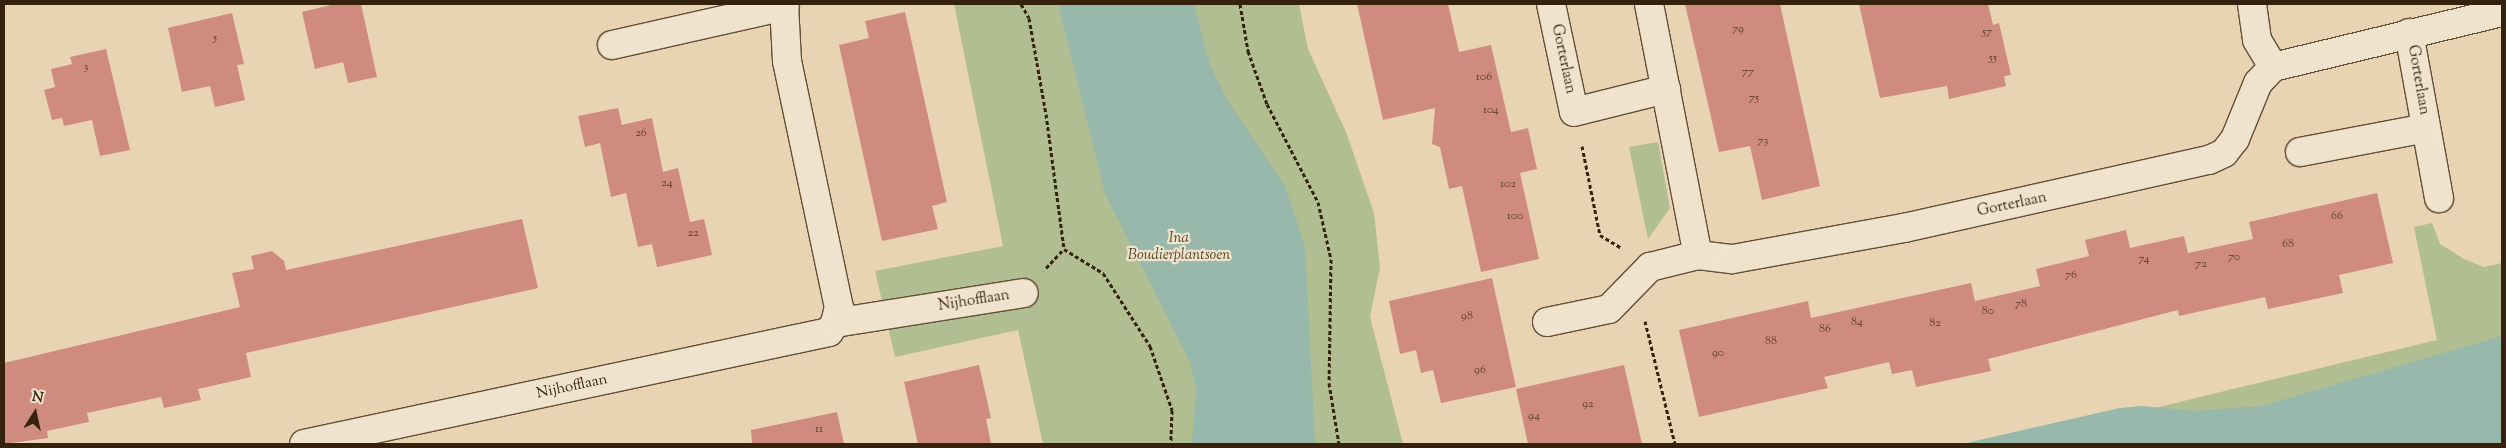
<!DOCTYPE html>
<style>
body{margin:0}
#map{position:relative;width:2506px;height:448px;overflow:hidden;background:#e8d4b3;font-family:"Sorts Mill Goudy",serif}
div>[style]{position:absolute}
.green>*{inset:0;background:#b0be91}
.water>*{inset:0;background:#97b8ab}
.building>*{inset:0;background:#cf8c7e}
.path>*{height:3px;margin-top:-1.5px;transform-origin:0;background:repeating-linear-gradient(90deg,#35220c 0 4px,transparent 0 6.5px)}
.roads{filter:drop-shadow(1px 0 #624e36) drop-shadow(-1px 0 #624e36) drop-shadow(0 1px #624e36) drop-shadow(0 -1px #624e36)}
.street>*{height:28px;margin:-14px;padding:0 14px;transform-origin:14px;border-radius:14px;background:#f0e3ce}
span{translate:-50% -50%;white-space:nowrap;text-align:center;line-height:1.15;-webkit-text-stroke:4.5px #f0e3ce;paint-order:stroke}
.number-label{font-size:12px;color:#5c3c28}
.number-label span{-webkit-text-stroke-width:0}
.street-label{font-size:15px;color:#35220c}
.park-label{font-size:15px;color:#54492d;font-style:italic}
.frame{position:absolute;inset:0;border:5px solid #35220c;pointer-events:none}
.north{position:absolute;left:10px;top:388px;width:50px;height:50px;-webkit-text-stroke:4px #f0e3ce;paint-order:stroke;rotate:10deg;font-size:14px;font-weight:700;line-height:20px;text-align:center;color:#35220c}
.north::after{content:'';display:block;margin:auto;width:18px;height:22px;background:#35220c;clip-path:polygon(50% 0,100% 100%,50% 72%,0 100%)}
</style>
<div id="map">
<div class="green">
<div style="clip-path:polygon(954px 4px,1299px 4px,1308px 49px,1346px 132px,1374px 213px,1380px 268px,1370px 317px,1403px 444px,1043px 444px,1018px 330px,895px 357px,875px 271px,1003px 246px)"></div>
<div style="clip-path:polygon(1658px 142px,1670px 208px,1648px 239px,1629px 147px)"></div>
<div style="clip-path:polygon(2432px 223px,2440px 244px,2464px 259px,2484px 267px,2502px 263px,2502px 444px,2005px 444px,2437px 340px,2414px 227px)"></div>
</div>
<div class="water">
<div style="clip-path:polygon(1058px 4px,1194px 4px,1210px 65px,1227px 100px,1285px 186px,1305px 246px,1315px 444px,1192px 444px,1196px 389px,1190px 362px,1105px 194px)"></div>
<div style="clip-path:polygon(2502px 336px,2502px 444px,1962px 444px,2120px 408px,2141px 406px,2196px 411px,2261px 406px)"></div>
</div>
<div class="building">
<div style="clip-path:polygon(335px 4px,361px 4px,377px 77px,348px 83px,343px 62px,315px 69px,302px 12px)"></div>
<div style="clip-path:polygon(1357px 4px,1448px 4px,1459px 52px,1491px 45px,1511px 132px,1528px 128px,1537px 169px,1520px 173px,1539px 259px,1481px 272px,1462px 186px,1449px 189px,1440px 147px,1432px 144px,1435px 108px,1383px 120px)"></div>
<div style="clip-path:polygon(1685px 4px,1780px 4px,1820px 186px,1762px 200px,1750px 146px,1719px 152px)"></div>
<div style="clip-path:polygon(1859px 4px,1988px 4px,1993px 25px,1999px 23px,2011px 75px,2004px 76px,2006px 86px,1949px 99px,1947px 86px,1880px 98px)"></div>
<div style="clip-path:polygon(905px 12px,947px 202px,932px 206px,938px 229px,882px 241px,839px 45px,869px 38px,865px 21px)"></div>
<div style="clip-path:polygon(232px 13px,244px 64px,237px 65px,245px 100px,215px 107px,210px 86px,182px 92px,168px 28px)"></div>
<div style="clip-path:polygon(106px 49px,130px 150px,100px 156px,92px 120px,64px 126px,62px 118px,52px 120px,44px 90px,55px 87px,51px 69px,72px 64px,70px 57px)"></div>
<div style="clip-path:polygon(618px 108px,622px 125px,652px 118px,663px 172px,678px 168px,690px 222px,704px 219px,712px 255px,657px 267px,652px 244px,638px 247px,626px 193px,611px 197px,600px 143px,585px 147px,578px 116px)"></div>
<div style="clip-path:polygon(2377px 193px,2393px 263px,2339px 275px,2343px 293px,2268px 309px,2265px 297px,2179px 316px,2178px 310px,1988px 359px,1991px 371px,1916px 387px,1912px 370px,1892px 374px,1889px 362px,1824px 377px,1828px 388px,1699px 417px,1679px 330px,1808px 301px,1811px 318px,1971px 283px,1975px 301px,2040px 286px,2036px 269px,2089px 256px,2085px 240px,2126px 230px,2130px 248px,2184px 236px,2188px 253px,2253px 239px,2249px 222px)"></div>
<div style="clip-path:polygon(522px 219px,538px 288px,246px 353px,251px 377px,198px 389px,201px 400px,164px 408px,161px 397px,87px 413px,89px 422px,47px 431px,48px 438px,4px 444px,4px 363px,240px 307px,232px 273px,254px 269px,251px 256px,272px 251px,284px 261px,286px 270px)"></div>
<div style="clip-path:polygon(1492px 278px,1516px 387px,1441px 403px,1433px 370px,1421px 373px,1416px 350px,1400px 354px,1389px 301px)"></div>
<div style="clip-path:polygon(979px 365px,991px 418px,986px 419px,991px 444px,918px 444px,904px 382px)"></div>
<div style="clip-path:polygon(1624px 365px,1642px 444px,1528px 444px,1516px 389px)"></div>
<div style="clip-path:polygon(837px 412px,844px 444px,752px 444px,751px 430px)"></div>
</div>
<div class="path">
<div style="left:1021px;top:4px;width:16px;rotate:60deg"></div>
<div style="left:1029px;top:18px;width:97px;rotate:80deg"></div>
<div style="left:1046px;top:114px;width:136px;rotate:82.4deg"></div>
<div style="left:1064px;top:249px;width:46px;rotate:31.6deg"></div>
<div style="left:1103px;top:273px;width:87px;rotate:57.2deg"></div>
<div style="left:1150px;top:346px;width:68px;rotate:71deg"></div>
<div style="left:1172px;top:410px;width:34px;rotate:92deg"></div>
<div style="left:1240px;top:4px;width:48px;rotate:80.3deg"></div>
<div style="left:1248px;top:51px;width:56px;rotate:70.3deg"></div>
<div style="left:1267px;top:104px;width:110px;rotate:62.5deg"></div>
<div style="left:1318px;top:202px;width:58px;rotate:77.2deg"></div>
<div style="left:1331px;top:259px;width:124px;rotate:90.9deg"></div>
<div style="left:1329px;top:383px;width:62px;rotate:80.7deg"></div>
<div style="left:1582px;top:146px;width:91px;rotate:78.6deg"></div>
<div style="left:1600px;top:235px;width:26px;rotate:31deg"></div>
<div style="left:1046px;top:268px;width:26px;rotate:-47deg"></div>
<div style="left:1645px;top:321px;width:127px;rotate:76.3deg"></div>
</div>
<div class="roads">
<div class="street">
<div style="left:784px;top:4px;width:57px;rotate:87deg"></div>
<div style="left:787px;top:61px;width:251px;rotate:78.1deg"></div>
<div style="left:839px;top:307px;width:16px;rotate:104deg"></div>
<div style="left:1551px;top:4px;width:110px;rotate:78deg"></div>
<div style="left:1574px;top:112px;width:95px;rotate:-14deg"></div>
<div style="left:1649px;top:4px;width:256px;rotate:79deg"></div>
<div style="left:2252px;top:4px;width:36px;rotate:82deg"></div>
<div style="left:2257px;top:40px;width:31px;rotate:59deg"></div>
<div style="left:2409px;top:33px;width:168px;rotate:79.7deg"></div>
<div style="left:612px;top:45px;width:177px;rotate:-12.7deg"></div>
<div style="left:2300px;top:152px;width:128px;rotate:-10.8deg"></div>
<div style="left:1547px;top:322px;width:63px;rotate:-11.8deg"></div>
<div style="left:1609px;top:309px;width:59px;rotate:-45.7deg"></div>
<div style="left:1650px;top:267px;width:49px;rotate:-14deg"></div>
<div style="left:1698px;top:255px;width:35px;rotate:7deg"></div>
<div style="left:1733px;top:259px;width:174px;rotate:-10.3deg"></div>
<div style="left:1904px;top:228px;width:312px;rotate:-12.6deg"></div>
<div style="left:2209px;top:160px;width:17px;rotate:-25deg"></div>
<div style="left:2224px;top:153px;width:18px;rotate:-52deg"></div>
<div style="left:2235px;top:139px;width:61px;rotate:-67.7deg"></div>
<div style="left:2258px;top:83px;width:22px;rotate:-47deg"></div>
<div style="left:2273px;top:67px;width:236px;rotate:-13.5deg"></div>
<div style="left:304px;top:444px;width:537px;rotate:-12.04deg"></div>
<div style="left:829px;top:332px;width:11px;rotate:-56deg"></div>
<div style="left:835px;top:323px;width:191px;rotate:-9deg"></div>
</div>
</div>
<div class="number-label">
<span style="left:1738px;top:30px">79</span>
<span style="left:1987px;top:33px">57</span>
<span style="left:215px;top:39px">5</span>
<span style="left:1993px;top:59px">55</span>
<span style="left:86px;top:68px">3</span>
<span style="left:1748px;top:73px">77</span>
<span style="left:1484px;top:78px">106</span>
<span style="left:1754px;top:99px">75</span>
<span style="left:1491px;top:111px">104</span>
<span style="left:641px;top:134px">26</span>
<span style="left:1763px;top:142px">73</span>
<span style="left:667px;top:184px">24</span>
<span style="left:1508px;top:185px">102</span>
<span style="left:1515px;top:217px">100</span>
<span style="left:2337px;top:217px">66</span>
<span style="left:693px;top:234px">22</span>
<span style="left:2288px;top:245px">68</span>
<span style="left:2234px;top:258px">70</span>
<span style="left:2144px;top:260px">74</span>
<span style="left:2201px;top:265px">72</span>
<span style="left:2071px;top:276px">76</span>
<span style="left:2021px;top:305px">78</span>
<span style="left:1988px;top:312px">80</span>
<span style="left:1467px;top:317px">98</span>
<span style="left:1857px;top:323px">84</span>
<span style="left:1935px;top:324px">82</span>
<span style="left:1825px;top:330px">86</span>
<span style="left:1771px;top:342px">88</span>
<span style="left:1718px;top:354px">90</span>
<span style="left:1480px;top:371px">96</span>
<span style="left:1588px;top:405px">92</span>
<span style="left:1534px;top:417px">94</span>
<span style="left:819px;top:430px">11</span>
</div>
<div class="street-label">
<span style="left:1563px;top:59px;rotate:78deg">Gorterlaan</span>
<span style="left:2418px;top:80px;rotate:80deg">Gorterlaan</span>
<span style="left:2012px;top:205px;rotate:-12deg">Gorterlaan</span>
<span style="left:974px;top:301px;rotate:-9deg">Nijhofflaan</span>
<span style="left:572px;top:387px;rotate:-12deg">Nijhofflaan</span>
</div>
<div class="park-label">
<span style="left:1179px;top:247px">Ina<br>Boudierplantsoen</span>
</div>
<div class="frame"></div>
<div class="north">N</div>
</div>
